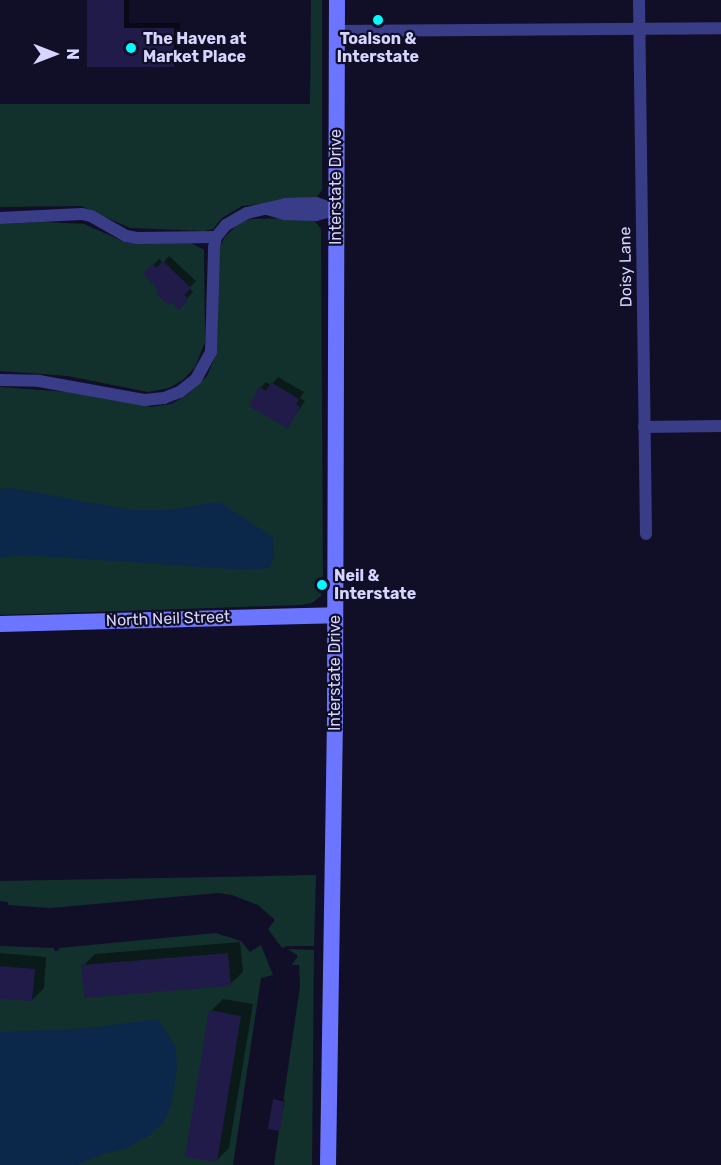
<!DOCTYPE html>
<style>
body{margin:0}
#map{position:relative;width:721px;height:1165px;overflow:hidden;background:#110f27;font-family:Rubik,sans-serif}
div>[style]{position:absolute}
.green>*{inset:0;background:#12312d}
.water>*{inset:0;background:#0b284a}
.shadow>*{inset:0;background:#0007}
.building>*{inset:0;background:#201b48}
.street>*{height:12px;margin:-6px;padding:0 6px;transform-origin:6px;border-radius:6px;background:#393d87}
.secondary>*{height:16px;margin:-8px;padding:0 8px;transform-origin:8px;border-radius:8px;background:#6c75ff}
.dots>*{width:16px;height:16px;translate:-50% -50%;box-sizing:border-box;border:3px solid #110f27;border-radius:50%}
span{translate:-50% -50%;white-space:nowrap;text-align:center;line-height:1.15;-webkit-text-stroke:4.5px #110f27;paint-order:stroke}
.poi-label{font-size:16px;color:#d6d5ff;font-weight:700}
.left{translate:0 -50%;text-align:left}
.street-label{font-size:16px;color:#d6d5ff}
.north{position:absolute;left:24px;top:24px;width:60px;height:60px;-webkit-text-stroke:4px #110f27;paint-order:stroke;rotate:90deg;font-size:16px;font-weight:700;line-height:24px;text-align:center;color:#d6d5ff}
.north::after{content:'';display:block;margin:auto;width:21px;height:27px;background:#d6d5ff;clip-path:polygon(50% 0,100% 100%,50% 72%,0 100%)}
</style>
<div id="map">
<div class="green">
<div style="clip-path:polygon(311px 0,322px 0,322px 190px,316px 198px,242px 206px,222px 218px,213px 229px,204px 231px,130px 228px,81px 206px,0 207px,0 104px,310px 104px)"></div>
<div style="clip-path:polygon(293px 218px,314px 220px,321px 229px,323px 584px,321px 596px,312px 603px,301px 605px,0 615px,0 387px,83px 393px,151px 407px,171px 404px,186px 396px,207px 376px,217px 352px,218px 272px,220px 248px,224px 238px,239px 223px,250px 219px)"></div>
<div style="clip-path:polygon(45px 222px,84px 224px,127px 243px,191px 243px,204px 250px,205px 342px,195px 367px,183px 380px,169px 388px,148px 392px,68px 376px,0 371px,0 224px)"></div>
<div style="clip-path:polygon(316px 875px,314px 946px,287px 946px,282px 948px,268px 929px,275px 920px,258px 905px,232px 895px,218px 893px,50px 908px,8px 905px,8px 902px,0 901px,0 881px)"></div>
<div style="clip-path:polygon(216px 933px,241px 941px,250px 952px,261px 945px,273px 975px,261px 978px,233px 1165px,0 1165px,0 946px,54px 948px,54px 951px,58px 951px,59px 948px)"></div>
<div style="clip-path:polygon(288px 949px,314px 950px,312px 1165px,274px 1165px,300px 986px,299px 965px,292px 965px,298px 956px)"></div>
</div>
<div class="water">
<div style="clip-path:polygon(12px 488px,131px 510px,166px 510px,220px 502px,273px 537px,274px 556px,270px 568px,245px 570px,23px 555px,0 558px,0 489px)"></div>
<div style="clip-path:polygon(158px 1019px,175px 1046px,177px 1066px,172px 1103px,163px 1124px,147px 1137px,125px 1149px,103px 1154px,77px 1165px,0 1165px,0 1032px,88px 1028px)"></div>
</div>
<div class="shadow">
<div style="clip-path:polygon(89px 0,129px 0,129px 23px,180px 23px,179px 59px,173px 66px,89px 66px)"></div>
<div style="clip-path:polygon(169px 256px,196px 281px,189px 288px,193px 292px,178px 308px,145px 274px,159px 259px,163px 263px)"></div>
<div style="clip-path:polygon(278px 377px,304px 392px,300px 398px,305px 401px,287px 427px,260px 388px,266px 382px,271px 385px)"></div>
<div style="clip-path:polygon(240px 942px,243px 972px,230px 984px,83px 966px,95px 954px)"></div>
<div style="clip-path:polygon(0 953px,46px 957px,44px 988px,32px 1000px,0 997px)"></div>
<div style="clip-path:polygon(223px 999px,253px 1004px,229px 1148px,217px 1160px,211px 1011px)"></div>
<div style="clip-path:polygon(276px 1099px,285px 1100px,279px 1129px,274px 1100px)"></div>
</div>
<div class="building">
<div style="clip-path:polygon(87px 0,124px 0,124px 28px,174px 28px,174px 67px,87px 67px)"></div>
<div style="clip-path:polygon(163px 261px,191px 288px,184px 295px,189px 299px,179px 310px,171px 302px,168px 305px,156px 294px,159px 291px,143px 274px,152px 264px,156px 268px)"></div>
<div style="clip-path:polygon(271px 382px,299px 399px,296px 404px,300px 407px,288px 429px,249px 406px,259px 387px,266px 391px)"></div>
<div style="clip-path:polygon(228px 953px,231px 986px,84px 998px,81px 965px)"></div>
<div style="clip-path:polygon(0 966px,35px 969px,32px 1001px,0 999px)"></div>
<div style="clip-path:polygon(209px 1010px,241px 1016px,217px 1162px,185px 1157px)"></div>
<div style="clip-path:polygon(273px 1099px,284px 1101px,280px 1131px,268px 1129px)"></div>
</div>
<div class="street">
<div style="left:639px;top:0;width:534px;rotate:89.25deg"></div>
<div style="left:337px;top:31px;width:384px;rotate:-0.4deg"></div>
<div style="left:267px;top:209px;width:19px;rotate:16deg"></div>
<div style="left:285px;top:214px;width:31px;rotate:2deg"></div>
<div style="left:316px;top:215px;width:20px;rotate:-15deg"></div>
<div style="left:0;top:218px;width:82px;rotate:-2.8deg"></div>
<div style="left:82px;top:214px;width:9px;rotate:13deg"></div>
<div style="left:91px;top:216px;width:40px;rotate:29.7deg"></div>
<div style="left:126px;top:236px;width:11px;rotate:10deg"></div>
<div style="left:137px;top:238px;width:79px;rotate:-0.7deg"></div>
<div style="left:0;top:380px;width:39px;rotate:1deg"></div>
<div style="left:39px;top:381px;width:108px;rotate:10.2deg"></div>
<div style="left:145px;top:400px;width:19px;rotate:-6deg"></div>
<div style="left:164px;top:398px;width:17px;rotate:-21deg"></div>
<div style="left:180px;top:392px;width:21px;rotate:-39deg"></div>
<div style="left:196px;top:379px;width:31px;rotate:-61deg"></div>
<div style="left:211px;top:352px;width:104px;rotate:-88.3deg"></div>
<div style="left:214px;top:248px;width:11px;rotate:-80deg"></div>
<div style="left:216px;top:237px;width:16px;rotate:-50deg"></div>
<div style="left:226px;top:225px;width:24px;rotate:-30deg"></div>
<div style="left:247px;top:213px;width:39px;rotate:-13deg"></div>
<div style="left:285px;top:204px;width:31px;rotate:-2deg"></div>
<div style="left:316px;top:203px;width:21px;rotate:19deg"></div>
<div style="left:644px;top:427px;width:77px;rotate:-0.7deg"></div>
</div>
<div class="secondary">
<div style="left:0;top:624px;width:335px;rotate:-1.5deg"></div>
<div style="left:328px;top:1165px;width:453px;rotate:-89.1deg"></div>
<div style="left:335px;top:712px;width:712px;rotate:-89.84deg"></div>
</div>
<div class="dots">
<div style="left:378px;top:20px;background:#01fbff"></div>
<div style="left:131px;top:48px;background:#01fbff"></div>
<div style="left:322px;top:585px;background:#01fbff"></div>
</div>
<div class="poi-label">
<span class="left" style="left:143px;top:48px">The Haven at<br>Market Place</span>
<span style="left:378px;top:48px">Toalson &amp;<br>Interstate</span>
<span class="left" style="left:334px;top:585px">Neil &amp;<br>Interstate</span>
</div>
<div class="street-label">
<span style="left:336px;top:187px;rotate:-90deg">Interstate Drive</span>
<span style="left:626px;top:267px;rotate:-91deg">Doisy Lane</span>
<span style="left:168px;top:619px;rotate:-2deg">North Neil Street</span>
<span style="left:335px;top:673px;rotate:-90deg">Interstate Drive</span>
</div>
<div class="north">N</div>
</div>
